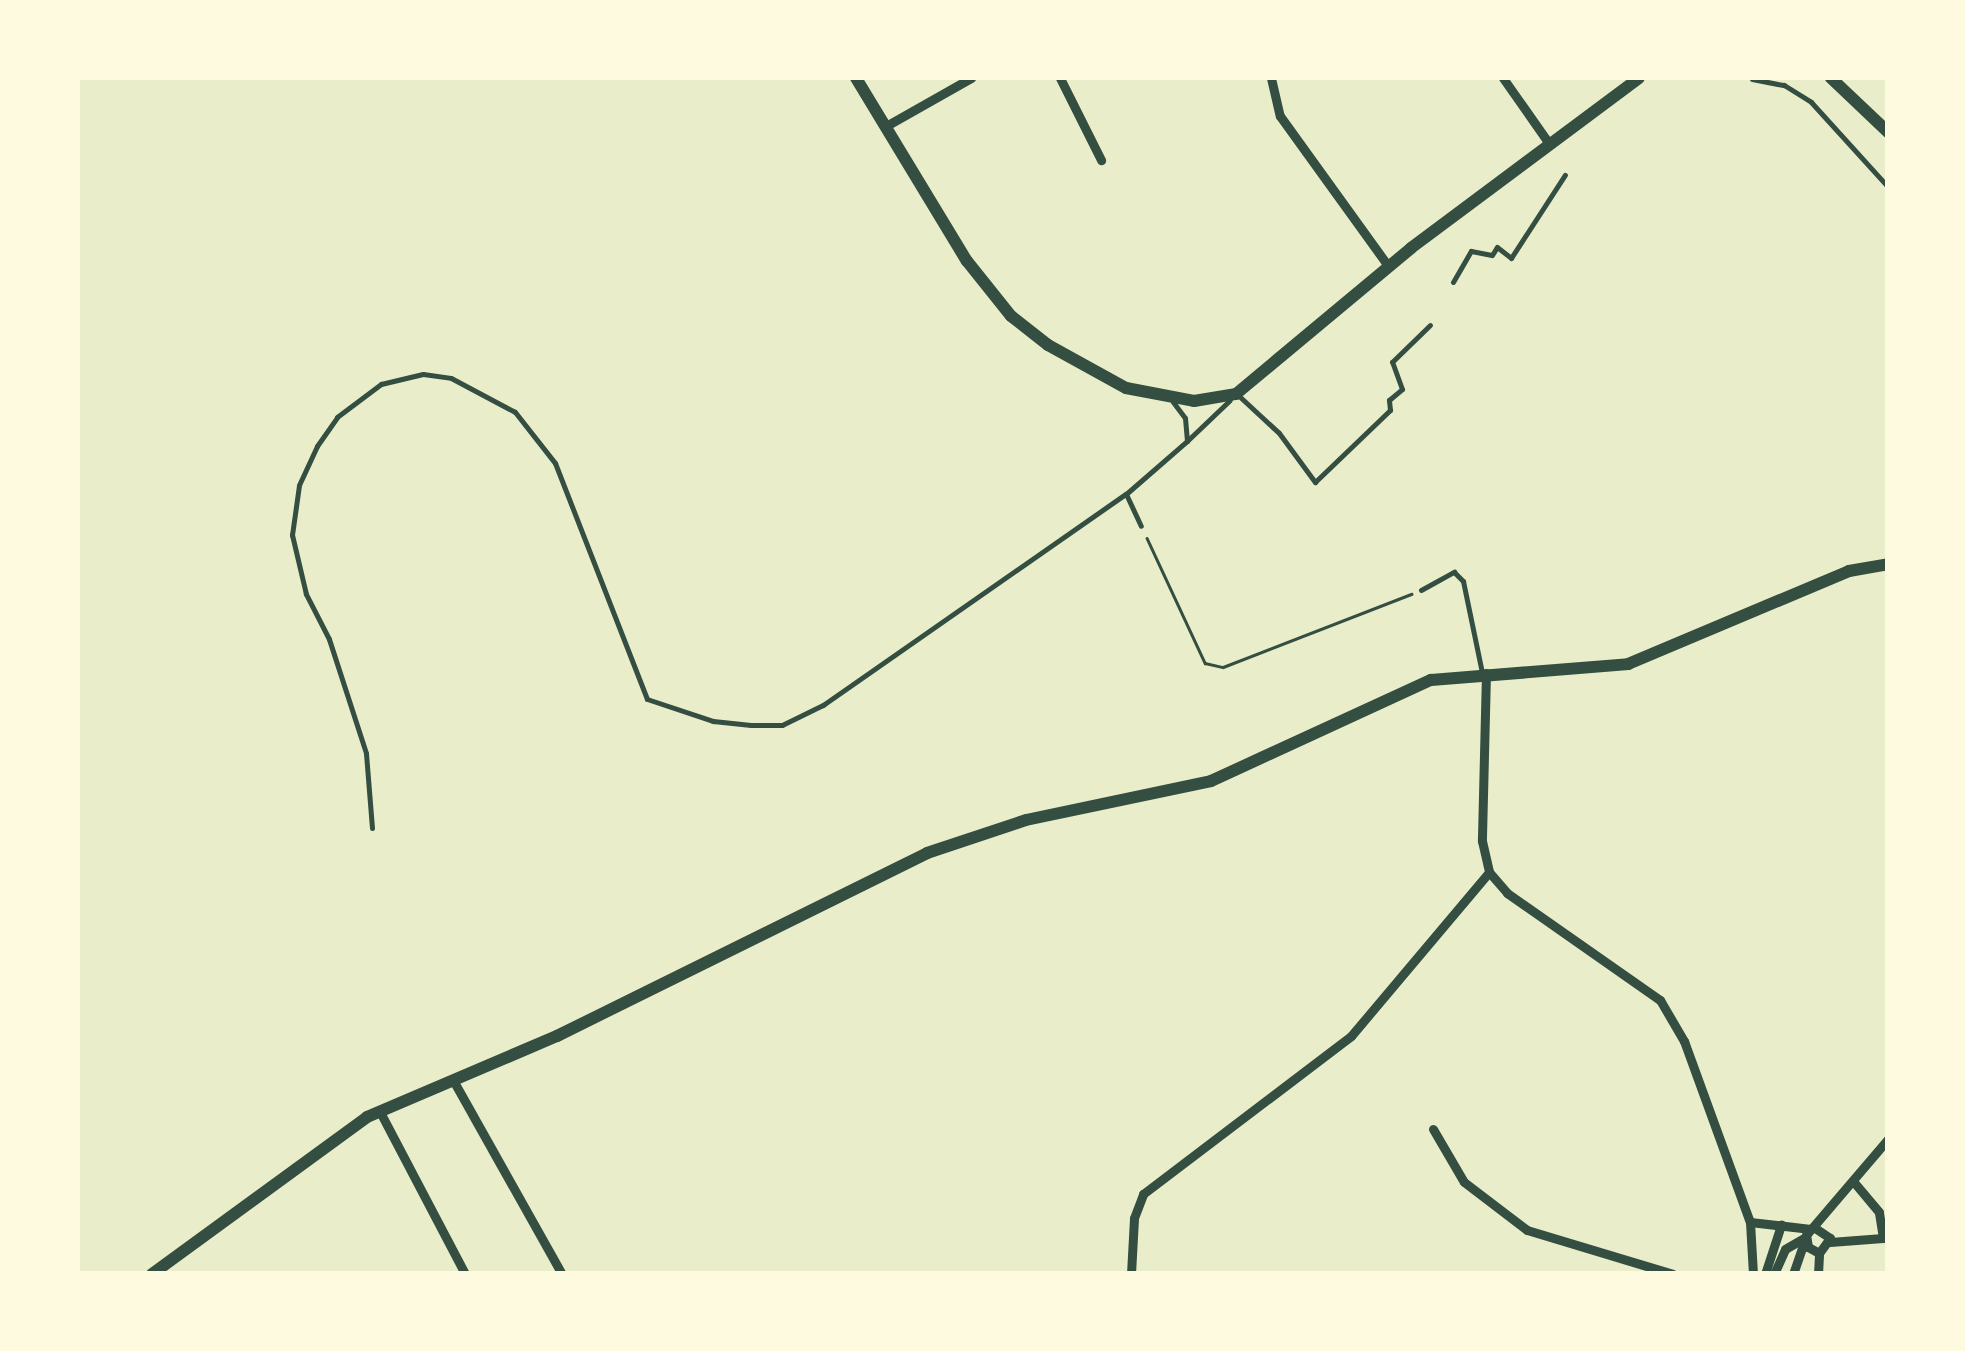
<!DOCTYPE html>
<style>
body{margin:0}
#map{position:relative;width:1965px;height:1351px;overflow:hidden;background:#e9edc9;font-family:Spectral,serif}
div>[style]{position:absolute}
.path>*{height:2.5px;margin:-1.25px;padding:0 1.25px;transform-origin:1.25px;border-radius:1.25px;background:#344e41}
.service>*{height:5px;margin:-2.5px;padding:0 2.5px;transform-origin:2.5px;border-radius:2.5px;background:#344e41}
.minor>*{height:9px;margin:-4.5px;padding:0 4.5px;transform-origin:4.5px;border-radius:4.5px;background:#344e41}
.secondary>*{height:12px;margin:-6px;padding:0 6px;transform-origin:6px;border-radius:6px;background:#344e41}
span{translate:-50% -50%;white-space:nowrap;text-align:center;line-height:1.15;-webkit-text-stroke:9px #fefae0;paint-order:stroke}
.frame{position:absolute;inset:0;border:80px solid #fefae0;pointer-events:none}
</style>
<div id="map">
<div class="path">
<div style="left:1147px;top:538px;width:138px;rotate:65.1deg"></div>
<div style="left:1205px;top:663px;width:18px;rotate:13deg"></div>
<div style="left:1223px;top:667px;width:202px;rotate:-21.2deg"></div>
</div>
<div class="service">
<div style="left:1752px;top:79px;width:33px;rotate:11deg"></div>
<div style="left:1784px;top:85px;width:32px;rotate:32deg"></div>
<div style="left:1811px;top:102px;width:115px;rotate:47.8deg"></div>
<div style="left:1453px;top:282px;width:36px;rotate:-60deg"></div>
<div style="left:1471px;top:251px;width:21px;rotate:11deg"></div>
<div style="left:1492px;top:255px;width:9px;rotate:-58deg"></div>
<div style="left:1497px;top:247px;width:18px;rotate:38deg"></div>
<div style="left:1511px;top:258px;width:99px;rotate:-57deg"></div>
<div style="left:1239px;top:396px;width:54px;rotate:42.8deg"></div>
<div style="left:1279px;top:433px;width:61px;rotate:53.7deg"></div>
<div style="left:1315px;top:482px;width:104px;rotate:-43.8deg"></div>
<div style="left:1390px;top:410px;width:10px;rotate:-96deg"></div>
<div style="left:1389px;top:400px;width:17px;rotate:-40deg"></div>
<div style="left:1402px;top:389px;width:29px;rotate:-110deg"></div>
<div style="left:1392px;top:362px;width:53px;rotate:-44.2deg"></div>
<div style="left:1173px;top:402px;width:20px;rotate:53deg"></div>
<div style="left:1185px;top:418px;width:23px;rotate:85deg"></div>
<div style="left:1187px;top:441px;width:59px;rotate:-43.6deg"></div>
<div style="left:1126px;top:494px;width:35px;rotate:65deg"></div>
<div style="left:1421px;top:590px;width:38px;rotate:-29deg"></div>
<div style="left:1454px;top:572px;width:13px;rotate:45deg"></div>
<div style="left:1463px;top:581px;width:94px;rotate:78.3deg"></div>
<div style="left:372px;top:828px;width:75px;rotate:-94.6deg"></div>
<div style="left:366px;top:753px;width:120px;rotate:-108deg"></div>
<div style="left:329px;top:639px;width:51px;rotate:-117.1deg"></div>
<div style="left:306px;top:594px;width:61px;rotate:-103.3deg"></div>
<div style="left:292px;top:535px;width:50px;rotate:-82deg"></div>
<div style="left:299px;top:485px;width:43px;rotate:-65.2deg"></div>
<div style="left:317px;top:446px;width:35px;rotate:-55deg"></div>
<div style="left:337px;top:417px;width:55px;rotate:-36.9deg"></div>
<div style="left:381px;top:384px;width:43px;rotate:-13.4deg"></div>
<div style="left:423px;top:374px;width:28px;rotate:8deg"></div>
<div style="left:451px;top:378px;width:72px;rotate:28deg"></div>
<div style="left:515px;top:412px;width:65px;rotate:51.9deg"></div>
<div style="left:555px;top:463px;width:253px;rotate:68.7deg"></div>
<div style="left:647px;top:699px;width:70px;rotate:18.4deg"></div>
<div style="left:713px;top:721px;width:38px;rotate:6deg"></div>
<div style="left:751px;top:725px;width:31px"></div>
<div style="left:782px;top:725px;width:46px;rotate:-26deg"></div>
<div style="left:823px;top:705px;width:369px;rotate:-34.9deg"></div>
<div style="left:1126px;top:494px;width:81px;rotate:-41deg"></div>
</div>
<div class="minor">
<div style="left:1060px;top:78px;width:92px;rotate:63.4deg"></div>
<div style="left:1271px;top:78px;width:39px;rotate:77deg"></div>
<div style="left:1280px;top:116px;width:186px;rotate:54.2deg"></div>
<div style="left:1503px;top:78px;width:78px;rotate:54.9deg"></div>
<div style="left:886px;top:126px;width:98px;rotate:-29.5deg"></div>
<div style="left:1486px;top:673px;width:168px;rotate:91.4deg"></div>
<div style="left:1482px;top:841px;width:32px;rotate:77deg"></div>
<div style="left:1489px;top:872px;width:28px;rotate:49deg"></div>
<div style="left:1507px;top:893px;width:187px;rotate:35deg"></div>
<div style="left:1660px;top:1000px;width:48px;rotate:59.7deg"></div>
<div style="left:1684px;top:1041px;width:193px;rotate:70deg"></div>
<div style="left:1750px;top:1222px;width:61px;rotate:6.5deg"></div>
<div style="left:453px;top:1080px;width:223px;rotate:60.7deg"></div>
<div style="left:379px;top:1110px;width:185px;rotate:62.3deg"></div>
<div style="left:1433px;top:1129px;width:61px;rotate:59.7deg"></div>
<div style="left:1464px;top:1182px;width:79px;rotate:37.3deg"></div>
<div style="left:1527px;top:1230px;width:152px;rotate:16.8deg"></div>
<div style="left:1750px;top:1222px;width:52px;rotate:86.7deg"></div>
<div style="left:1815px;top:1228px;width:18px;rotate:34deg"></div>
<div style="left:1830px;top:1238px;width:19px;rotate:126deg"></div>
<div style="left:1830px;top:1242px;width:53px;rotate:-4.3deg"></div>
<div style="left:1883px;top:1238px;width:26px;rotate:-99deg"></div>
<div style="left:1879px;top:1212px;width:40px;rotate:-130deg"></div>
<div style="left:1819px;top:1253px;width:13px;rotate:-151deg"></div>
<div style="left:1808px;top:1247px;width:12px;rotate:-99deg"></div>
<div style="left:1806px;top:1235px;width:126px;rotate:-49.5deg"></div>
<div style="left:1131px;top:1274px;width:56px;rotate:-86.9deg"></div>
<div style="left:1134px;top:1218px;width:26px;rotate:-69deg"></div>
<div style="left:1143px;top:1194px;width:261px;rotate:-37.2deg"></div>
<div style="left:1351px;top:1036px;width:214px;rotate:-49.9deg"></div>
<div style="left:1765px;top:1274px;width:52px;rotate:-71.9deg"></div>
<div style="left:1774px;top:1274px;width:27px;rotate:-66deg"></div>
<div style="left:1785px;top:1249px;width:24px;rotate:-30deg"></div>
<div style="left:1793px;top:1274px;width:37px;rotate:-71deg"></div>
<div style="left:1818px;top:1274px;width:21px;rotate:-87deg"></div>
</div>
<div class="secondary">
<div style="left:856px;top:78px;width:214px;rotate:58.8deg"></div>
<div style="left:967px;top:261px;width:70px;rotate:51.3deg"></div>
<div style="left:1011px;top:316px;width:47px;rotate:38.1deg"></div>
<div style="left:1048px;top:345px;width:89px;rotate:28.9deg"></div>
<div style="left:1126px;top:388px;width:69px;rotate:10.8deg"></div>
<div style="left:1194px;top:401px;width:43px;rotate:-9.5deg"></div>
<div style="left:1236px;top:394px;width:228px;rotate:-39.8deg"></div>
<div style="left:1411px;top:248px;width:284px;rotate:-36.7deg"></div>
<div style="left:1831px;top:78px;width:79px;rotate:43.5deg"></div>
<div style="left:152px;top:1274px;width:266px;rotate:-36.1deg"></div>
<div style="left:367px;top:1117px;width:207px;rotate:-23.1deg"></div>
<div style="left:557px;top:1036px;width:413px;rotate:-26.3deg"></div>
<div style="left:927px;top:853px;width:104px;rotate:-18.4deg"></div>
<div style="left:1026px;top:820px;width:189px;rotate:-11.9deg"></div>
<div style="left:1211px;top:781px;width:242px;rotate:-24.7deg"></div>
<div style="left:1431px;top:680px;width:198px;rotate:-4.6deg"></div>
<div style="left:1628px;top:664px;width:240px;rotate:-22.8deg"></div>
<div style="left:1849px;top:571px;width:40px;rotate:-10deg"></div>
</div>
<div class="frame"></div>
</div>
